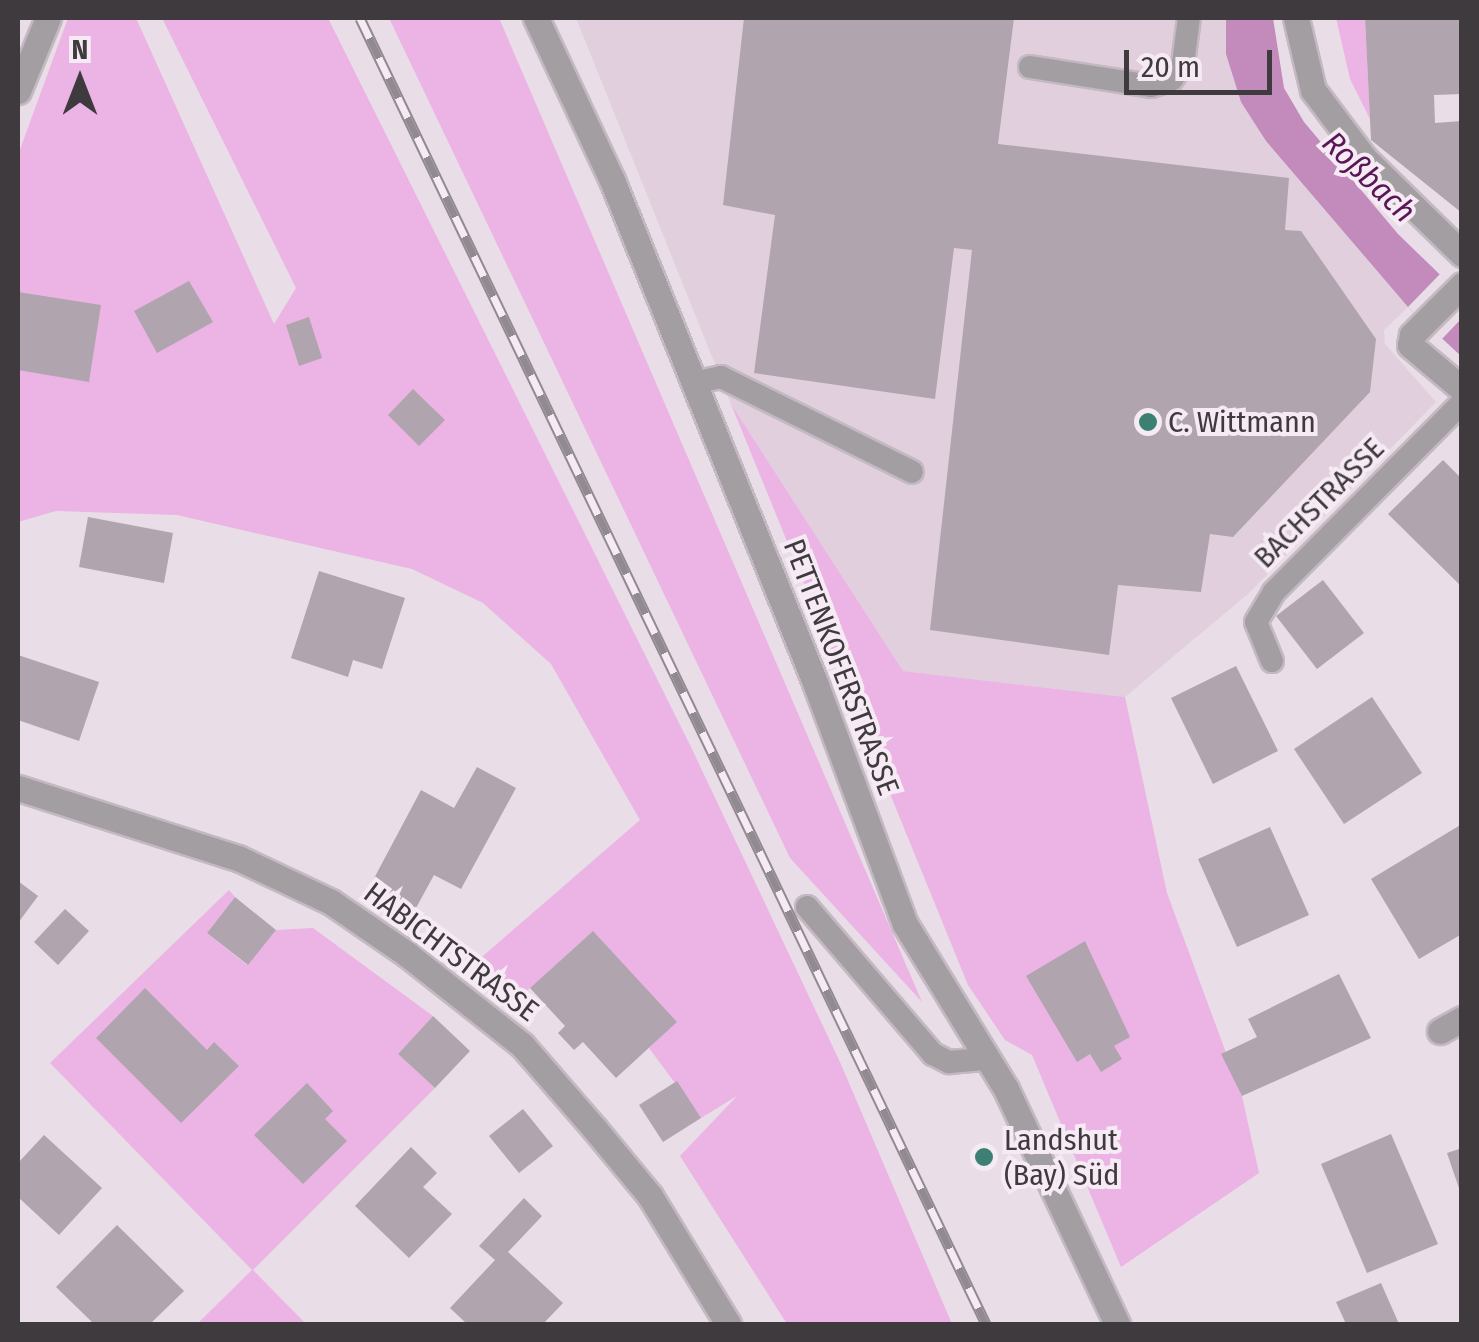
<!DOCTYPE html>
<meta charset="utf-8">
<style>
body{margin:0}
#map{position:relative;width:1479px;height:1342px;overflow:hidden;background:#e9dde7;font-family:"Fira Sans Condensed",sans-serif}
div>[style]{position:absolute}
.built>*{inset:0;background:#e1cfde}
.green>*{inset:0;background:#ecb4e4}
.water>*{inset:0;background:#c28bbb}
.pier>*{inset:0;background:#e9dde7}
.building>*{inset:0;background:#b0a4ae}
.roads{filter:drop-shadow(2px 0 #c4b9c2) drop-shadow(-2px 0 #c4b9c2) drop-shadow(0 2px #c4b9c2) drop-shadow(0 -2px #c4b9c2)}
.service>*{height:22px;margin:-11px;padding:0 11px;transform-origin:11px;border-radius:11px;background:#a39ea2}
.minor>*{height:25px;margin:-12.5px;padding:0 12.5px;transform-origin:12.5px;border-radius:12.5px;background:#a39ea2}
.rail>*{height:11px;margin-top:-5.5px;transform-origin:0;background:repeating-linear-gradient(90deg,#f6eaf4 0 22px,#928a91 0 44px);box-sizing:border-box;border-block:2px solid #928a91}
.dots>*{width:28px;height:28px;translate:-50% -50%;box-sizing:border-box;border:5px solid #f6eaf4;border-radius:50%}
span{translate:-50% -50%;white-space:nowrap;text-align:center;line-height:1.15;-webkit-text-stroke:8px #f6eaf4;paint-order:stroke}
.poi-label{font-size:30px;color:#3f3a3e}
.left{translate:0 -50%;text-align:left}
.street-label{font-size:30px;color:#3f3a3e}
.water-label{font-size:32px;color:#581654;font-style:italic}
.frame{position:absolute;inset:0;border:20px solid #3f3a3e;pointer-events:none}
.north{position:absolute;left:30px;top:30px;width:100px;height:100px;-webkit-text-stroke:8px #f6eaf4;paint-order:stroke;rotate:0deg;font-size:28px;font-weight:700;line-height:40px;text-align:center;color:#3f3a3e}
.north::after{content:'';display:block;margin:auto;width:35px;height:45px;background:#3f3a3e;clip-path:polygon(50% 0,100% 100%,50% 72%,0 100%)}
.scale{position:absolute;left:1124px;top:50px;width:148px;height:45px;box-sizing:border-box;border:5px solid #3f3a3e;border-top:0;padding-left:12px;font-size:30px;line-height:35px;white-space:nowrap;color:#3f3a3e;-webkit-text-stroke:8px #f6eaf4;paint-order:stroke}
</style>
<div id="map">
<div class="built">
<div style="clip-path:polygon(576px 18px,1226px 18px,1226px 54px,1266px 141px,1408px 307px,1384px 330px,1385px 344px,1436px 402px,1248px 594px,1125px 697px,903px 671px,731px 404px)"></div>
</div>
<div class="green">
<div style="clip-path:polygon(68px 18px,136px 18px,274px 324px,296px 288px,162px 18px,328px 18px,691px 747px,840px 1062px,952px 1324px,787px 1324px,680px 1156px,737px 1096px,701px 1118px,649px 1048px,676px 1022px,592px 932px,508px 1008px,468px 969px,640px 820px,551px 664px,483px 603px,412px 569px,177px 515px,56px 511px,18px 522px,18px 155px)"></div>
<div style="clip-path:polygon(389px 18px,499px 18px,922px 1002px,790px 858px)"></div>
<div style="clip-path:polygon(1336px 18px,1365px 18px,1370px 119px,1350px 79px)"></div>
<div style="clip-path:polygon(731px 404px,903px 671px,1125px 697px,1167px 893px,1242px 1096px,1259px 1173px,1121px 1267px,1032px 1055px,1005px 1040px,968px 985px)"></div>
<div style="clip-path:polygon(229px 890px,235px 897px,207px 933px,247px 965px,276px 930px,313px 928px,433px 1016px,398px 1054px,435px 1088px,253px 1270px,306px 1324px,197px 1324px,252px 1270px,50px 1063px)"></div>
</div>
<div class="water">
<div style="clip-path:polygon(1226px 18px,1273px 18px,1284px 88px,1304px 122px,1398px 234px,1461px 295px,1461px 356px,1408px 307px,1266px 141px,1241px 102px,1226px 54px)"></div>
</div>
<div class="pier">
<div style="clip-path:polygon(1440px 274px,1461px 295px,1461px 319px,1442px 339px,1408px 307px)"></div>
</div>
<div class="building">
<div style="clip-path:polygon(744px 18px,1014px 18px,998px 144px,1289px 178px,1285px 230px,1301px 231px,1376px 339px,1370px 392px,1233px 537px,1210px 534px,1201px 592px,1118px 585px,1109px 655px,930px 630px,972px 250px,954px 248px,935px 399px,754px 373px,775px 215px,723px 205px)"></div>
<div style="clip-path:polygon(1365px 18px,1462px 18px,1462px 94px,1434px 95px,1435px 123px,1462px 121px,1462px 213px,1371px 140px)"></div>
<div style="clip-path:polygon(189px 281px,213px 322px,157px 353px,134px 311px)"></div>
<div style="clip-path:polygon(18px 292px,101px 305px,89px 382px,18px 370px)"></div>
<div style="clip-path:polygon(309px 317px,322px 358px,299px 366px,286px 325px)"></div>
<div style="clip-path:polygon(413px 389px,445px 420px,419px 446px,388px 415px)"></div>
<div style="clip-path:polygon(1443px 460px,1462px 479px,1462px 587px,1388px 514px)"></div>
<div style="clip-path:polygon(88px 517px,173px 533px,164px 583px,79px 567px)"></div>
<div style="clip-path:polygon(319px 571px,405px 598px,382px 669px,353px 660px,348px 677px,291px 658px)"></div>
<div style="clip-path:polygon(1323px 580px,1364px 633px,1317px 669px,1276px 616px)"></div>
<div style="clip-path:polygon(18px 655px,99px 682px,79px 741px,18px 720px)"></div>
<div style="clip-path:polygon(1236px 666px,1278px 751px,1213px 784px,1171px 698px)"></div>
<div style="clip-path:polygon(1372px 697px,1422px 773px,1344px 824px,1294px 749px)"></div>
<div style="clip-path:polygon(477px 767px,516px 788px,461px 889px,434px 875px,416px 908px,371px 884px,421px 790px,454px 808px)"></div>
<div style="clip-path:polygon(1462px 824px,1462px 934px,1419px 959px,1371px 879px)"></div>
<div style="clip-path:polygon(1270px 827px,1309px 915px,1237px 947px,1198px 859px)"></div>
<div style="clip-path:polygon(18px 881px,38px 896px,18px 923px)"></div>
<div style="clip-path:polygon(235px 897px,276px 930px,248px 965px,207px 933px)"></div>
<div style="clip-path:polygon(65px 909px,89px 931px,58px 965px,34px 942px)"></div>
<div style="clip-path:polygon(593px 931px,677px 1022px,616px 1078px,583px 1042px,574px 1050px,558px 1033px,565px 1026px,530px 988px)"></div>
<div style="clip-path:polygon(1085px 941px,1130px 1037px,1114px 1046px,1122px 1059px,1101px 1072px,1090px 1054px,1077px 1062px,1026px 976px)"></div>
<div style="clip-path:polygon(1339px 974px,1371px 1038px,1242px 1096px,1221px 1054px,1257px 1037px,1248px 1019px)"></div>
<div style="clip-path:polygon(145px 988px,207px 1050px,214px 1042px,239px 1066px,181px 1123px,96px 1038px)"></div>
<div style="clip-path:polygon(433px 1016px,470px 1051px,435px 1088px,398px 1054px)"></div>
<div style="clip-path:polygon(677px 1081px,701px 1118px,663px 1142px,639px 1105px)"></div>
<div style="clip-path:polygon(307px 1083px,333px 1111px,325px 1119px,347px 1141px,303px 1184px,254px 1135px)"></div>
<div style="clip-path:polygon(523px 1109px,553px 1146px,519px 1173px,489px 1136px)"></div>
<div style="clip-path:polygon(1391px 1134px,1438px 1244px,1367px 1273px,1321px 1164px)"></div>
<div style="clip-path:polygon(44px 1135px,102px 1188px,59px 1235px,18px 1197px,18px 1163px)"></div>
<div style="clip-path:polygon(411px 1147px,437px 1173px,423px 1187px,452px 1214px,409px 1258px,355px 1206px)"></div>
<div style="clip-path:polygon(1462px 1148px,1462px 1194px,1461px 1194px,1447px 1153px)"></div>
<div style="clip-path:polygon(524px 1198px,542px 1216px,508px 1252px,563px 1303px,543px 1324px,467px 1324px,450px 1308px,495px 1260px,479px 1246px)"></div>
<div style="clip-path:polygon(117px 1225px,184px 1291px,150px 1324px,94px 1324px,56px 1287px)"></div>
<div style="clip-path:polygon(1381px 1283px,1399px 1324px,1346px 1324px,1336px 1302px)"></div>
</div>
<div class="roads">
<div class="service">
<div style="left:1030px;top:67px;width:122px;rotate:8.9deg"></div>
<div style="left:1151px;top:86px;width:22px;rotate:-18deg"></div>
<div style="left:1172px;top:79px;width:19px;rotate:-54deg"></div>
<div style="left:1183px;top:64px;width:46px;rotate:-82.6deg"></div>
<div style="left:693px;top:383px;width:29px;rotate:-12deg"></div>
<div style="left:721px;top:377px;width:213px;rotate:26.4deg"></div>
<div style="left:1272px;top:661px;width:42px;rotate:-112.3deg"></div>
<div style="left:1256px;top:622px;width:35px;rotate:-59deg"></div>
<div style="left:1274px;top:592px;width:267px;rotate:-45.2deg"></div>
<div style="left:807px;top:907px;width:194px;rotate:49.4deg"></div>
<div style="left:933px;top:1054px;width:18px;rotate:27deg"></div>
<div style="left:949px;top:1062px;width:38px;rotate:-5deg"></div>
</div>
<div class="minor">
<div style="left:536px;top:18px;width:179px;rotate:64.9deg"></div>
<div style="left:612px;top:180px;width:545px;rotate:68deg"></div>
<div style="left:816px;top:685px;width:255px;rotate:69.6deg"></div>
<div style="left:905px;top:924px;width:193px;rotate:58.5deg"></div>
<div style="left:1006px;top:1089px;width:260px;rotate:64.7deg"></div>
<div style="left:1296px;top:18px;width:74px;rotate:76.7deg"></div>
<div style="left:1313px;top:90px;width:86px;rotate:53deg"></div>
<div style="left:1365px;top:159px;width:136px;rotate:44.4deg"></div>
<div style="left:18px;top:91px;width:79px;rotate:-67.7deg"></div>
<div style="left:1462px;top:285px;width:71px;rotate:135deg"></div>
<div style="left:1412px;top:335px;width:10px;rotate:101deg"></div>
<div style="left:1410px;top:345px;width:68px;rotate:40.2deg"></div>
<div style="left:18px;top:788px;width:231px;rotate:17.7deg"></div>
<div style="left:238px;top:858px;width:103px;rotate:25.3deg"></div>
<div style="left:331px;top:902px;width:93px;rotate:34.5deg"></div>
<div style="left:408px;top:955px;width:145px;rotate:38.3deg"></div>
<div style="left:522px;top:1045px;width:110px;rotate:49.1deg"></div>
<div style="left:594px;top:1128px;width:88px;rotate:50.5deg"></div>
<div style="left:650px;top:1196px;width:150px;rotate:58.6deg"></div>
<div style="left:1440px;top:1031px;width:25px;rotate:-29deg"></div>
</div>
</div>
<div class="rail">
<div style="left:360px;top:18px;width:1448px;rotate:64.39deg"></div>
</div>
<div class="dots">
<div style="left:1148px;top:422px;background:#3c8074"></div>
<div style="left:984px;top:1157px;background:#3c8074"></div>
</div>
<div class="poi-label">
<span class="left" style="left:1168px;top:422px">C. Wittmann</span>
<span class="left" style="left:1004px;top:1157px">Landshut<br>(Bay) Süd</span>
</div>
<div class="street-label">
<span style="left:1319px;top:503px;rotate:-45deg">BACHSTRASSE</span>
<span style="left:841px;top:667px;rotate:69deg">PETTENKOFERSTRASSE</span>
<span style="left:451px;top:952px;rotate:37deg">HABICHTSTRASSE</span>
</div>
<div class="water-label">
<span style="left:1369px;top:177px;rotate:44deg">Roßbach</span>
</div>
<div class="frame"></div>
<div class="north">N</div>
<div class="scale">20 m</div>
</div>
